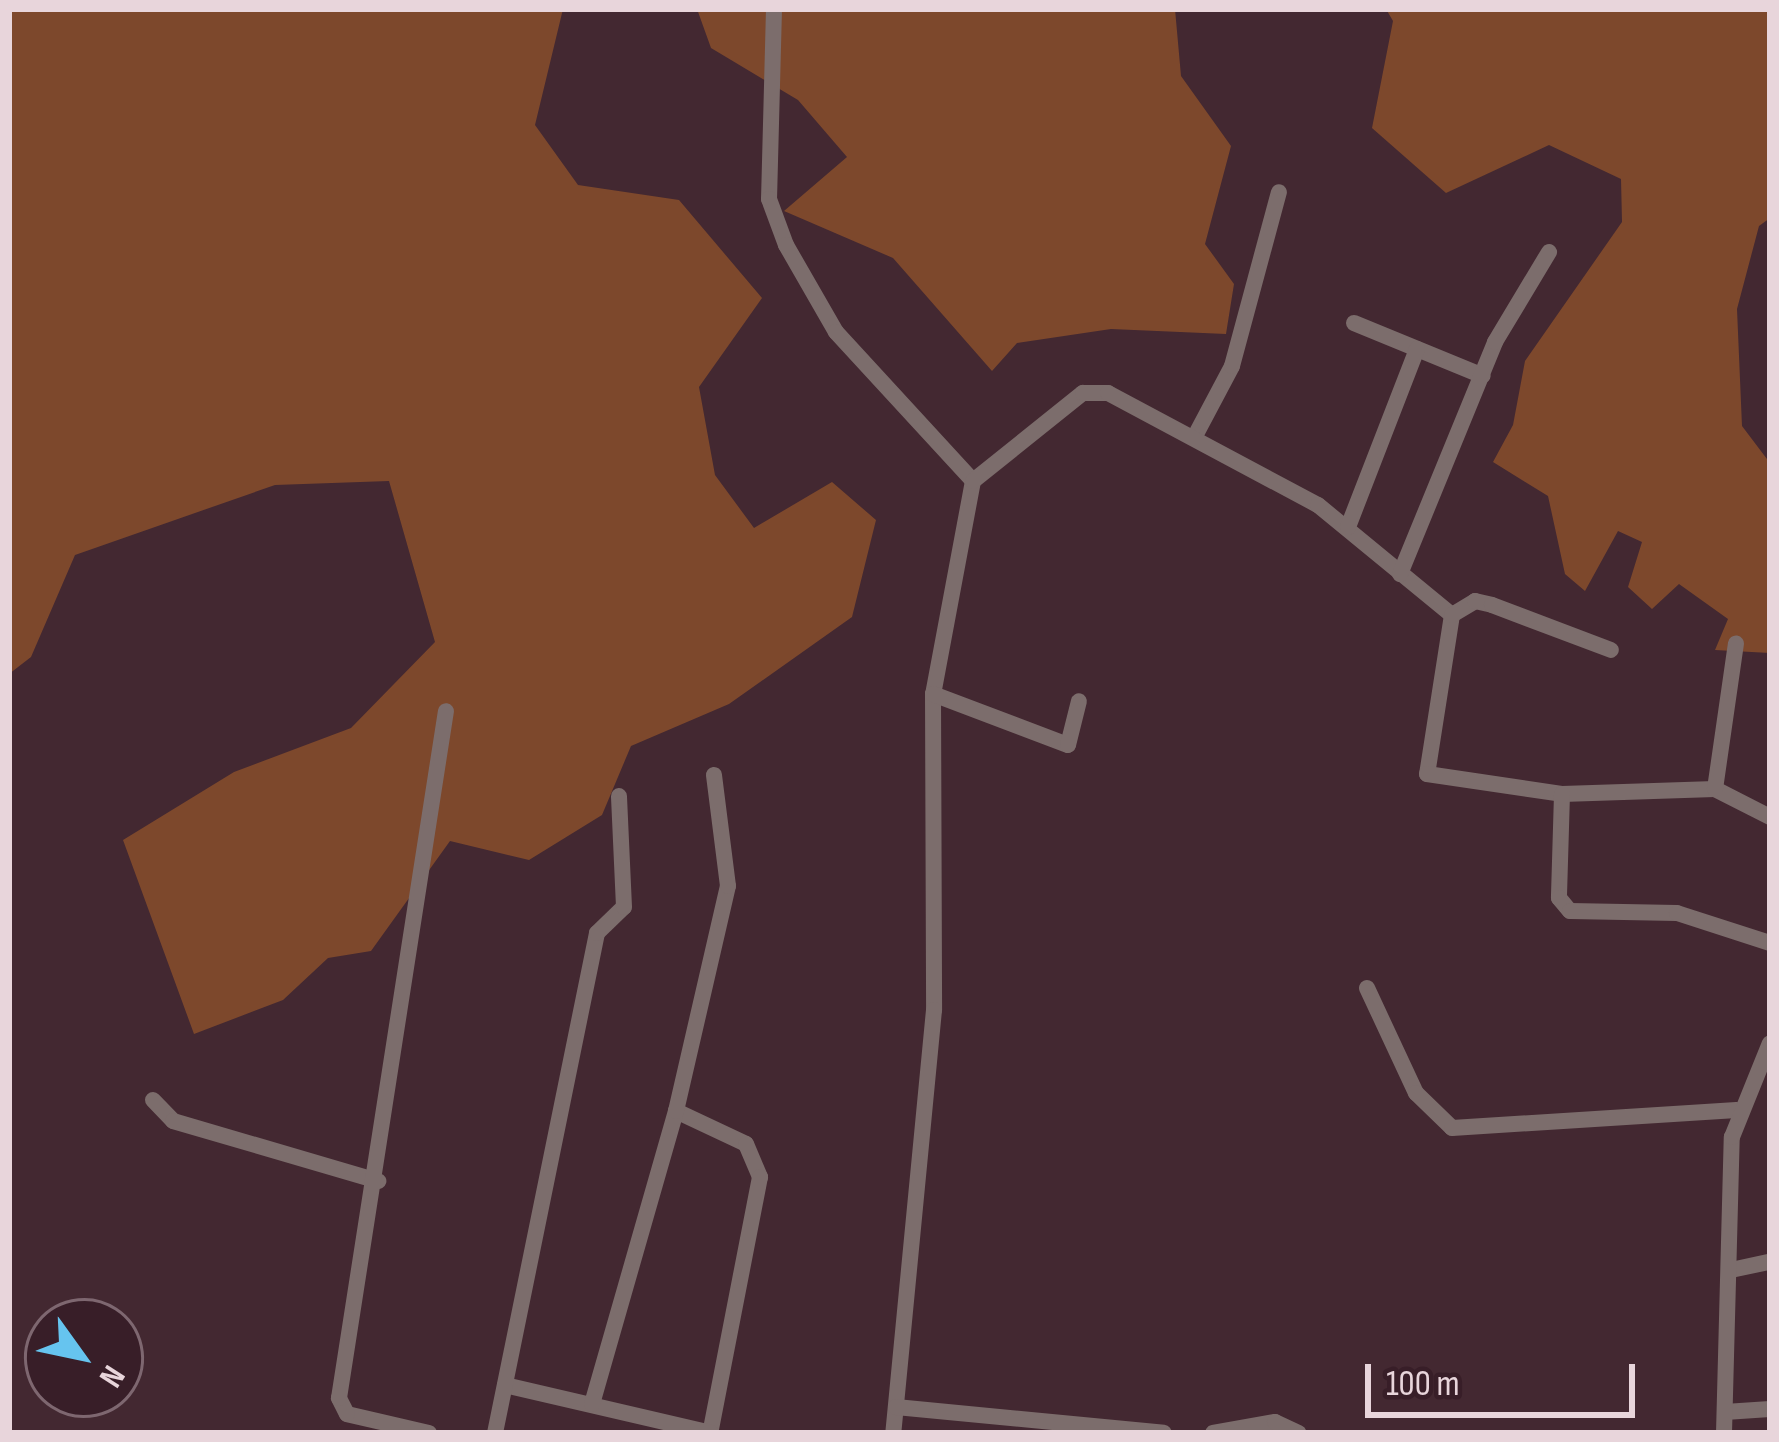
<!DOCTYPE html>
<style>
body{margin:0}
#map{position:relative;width:1779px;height:1442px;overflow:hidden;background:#432831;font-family:"Sofia Sans Condensed",sans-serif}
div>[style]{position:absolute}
.green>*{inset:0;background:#7d482c}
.street>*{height:16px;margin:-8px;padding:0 8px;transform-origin:8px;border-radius:8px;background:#7c6d6c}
span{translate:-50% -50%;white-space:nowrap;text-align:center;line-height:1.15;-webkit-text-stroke:10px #381e28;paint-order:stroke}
.frame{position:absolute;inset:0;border:12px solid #e8d5db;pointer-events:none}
.north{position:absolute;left:24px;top:1298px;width:120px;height:120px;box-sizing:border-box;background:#381e28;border:3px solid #7e6770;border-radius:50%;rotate:123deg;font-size:33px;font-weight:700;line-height:48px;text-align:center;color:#e8d5db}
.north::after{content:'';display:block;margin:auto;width:42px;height:54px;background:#66c4ef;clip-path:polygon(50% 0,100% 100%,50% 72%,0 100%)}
.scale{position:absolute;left:1365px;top:1364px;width:270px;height:54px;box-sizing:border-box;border:6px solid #e8d5db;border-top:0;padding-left:15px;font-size:36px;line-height:42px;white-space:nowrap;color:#e8d5db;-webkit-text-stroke:9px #381e28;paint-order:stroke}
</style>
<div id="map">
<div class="green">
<div style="clip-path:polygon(9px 9px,563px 9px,535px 125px,578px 185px,679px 200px,762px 298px,699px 387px,715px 475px,754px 528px,832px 482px,876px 520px,852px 617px,729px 704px,631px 746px,602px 815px,529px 860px,450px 841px,371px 951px,328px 958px,283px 1000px,194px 1034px,123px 840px,234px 772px,351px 728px,435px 642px,389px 481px,275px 485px,75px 555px,31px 657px,9px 674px)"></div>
<div style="clip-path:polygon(697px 9px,1175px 9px,1181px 76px,1231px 146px,1205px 244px,1234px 284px,1226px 334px,1111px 329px,1017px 343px,992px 371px,893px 258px,784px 211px,847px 157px,798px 100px,711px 48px)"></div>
<div style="clip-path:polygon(1386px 9px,1770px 9px,1770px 218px,1759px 226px,1737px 309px,1742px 426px,1770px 463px,1770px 653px,1715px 650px,1728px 619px,1679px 584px,1652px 609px,1628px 587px,1642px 542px,1618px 531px,1585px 591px,1565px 574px,1548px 496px,1493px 462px,1513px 425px,1525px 361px,1622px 222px,1621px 179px,1549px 145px,1446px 193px,1372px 128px,1393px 21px)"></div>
</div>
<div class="street">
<div style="left:774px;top:9px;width:190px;rotate:91.5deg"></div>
<div style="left:769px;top:199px;width:49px;rotate:69.7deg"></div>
<div style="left:786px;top:245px;width:100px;rotate:60.1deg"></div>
<div style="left:836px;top:332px;width:202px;rotate:47.4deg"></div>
<div style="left:973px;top:481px;width:217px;rotate:100.6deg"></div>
<div style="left:933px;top:694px;width:316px;rotate:89.8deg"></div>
<div style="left:934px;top:1010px;width:425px;rotate:95.5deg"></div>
<div style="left:1354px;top:323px;width:139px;rotate:22.3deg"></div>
<div style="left:1195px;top:436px;width:79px;rotate:-62.1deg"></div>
<div style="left:1232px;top:366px;width:180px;rotate:-74.9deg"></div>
<div style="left:973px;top:481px;width:141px;rotate:-38.7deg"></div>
<div style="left:1083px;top:393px;width:25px"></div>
<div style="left:1108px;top:393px;width:238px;rotate:28.1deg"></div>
<div style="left:1318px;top:505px;width:173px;rotate:39.4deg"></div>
<div style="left:1452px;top:615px;width:161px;rotate:98.9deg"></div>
<div style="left:1427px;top:774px;width:136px;rotate:8.4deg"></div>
<div style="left:1562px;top:794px;width:153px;rotate:-1.9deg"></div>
<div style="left:1715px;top:789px;width:62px;rotate:27deg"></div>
<div style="left:1348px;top:527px;width:191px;rotate:-68.8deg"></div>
<div style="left:1400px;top:574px;width:251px;rotate:-67.7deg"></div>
<div style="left:1495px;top:342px;width:105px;rotate:-59deg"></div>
<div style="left:1452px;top:615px;width:27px;rotate:-31deg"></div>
<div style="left:1475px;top:601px;width:17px;rotate:13deg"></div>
<div style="left:1492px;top:605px;width:127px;rotate:20.7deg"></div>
<div style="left:933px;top:694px;width:144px;rotate:20.7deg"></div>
<div style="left:1068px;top:745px;width:45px;rotate:-76deg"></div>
<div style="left:1715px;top:789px;width:147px;rotate:-81.8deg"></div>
<div style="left:1562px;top:794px;width:104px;rotate:91.7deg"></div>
<div style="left:1559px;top:898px;width:17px;rotate:50deg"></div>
<div style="left:1570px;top:911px;width:107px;rotate:1.1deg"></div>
<div style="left:1677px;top:913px;width:98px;rotate:17.9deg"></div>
<div style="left:1367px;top:988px;width:116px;rotate:65deg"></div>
<div style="left:1416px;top:1093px;width:50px;rotate:44.2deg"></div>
<div style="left:1452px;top:1128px;width:285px;rotate:-3.6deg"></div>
<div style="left:153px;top:1100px;width:29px;rotate:46deg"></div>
<div style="left:173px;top:1121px;width:214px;rotate:16.3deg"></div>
<div style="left:676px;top:1111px;width:77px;rotate:25.2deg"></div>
<div style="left:746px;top:1144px;width:36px;rotate:67deg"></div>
<div style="left:760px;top:1177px;width:257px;rotate:101deg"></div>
<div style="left:1731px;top:1270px;width:40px;rotate:-12deg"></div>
<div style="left:505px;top:1385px;width:212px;rotate:13.1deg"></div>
<div style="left:592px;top:1404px;width:305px;rotate:-74deg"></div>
<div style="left:676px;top:1111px;width:231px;rotate:-77deg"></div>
<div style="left:728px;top:886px;width:112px;rotate:-97.2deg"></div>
<div style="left:896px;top:1407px;width:269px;rotate:5.5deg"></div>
<div style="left:1725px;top:1412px;width:45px;rotate:-3.8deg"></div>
<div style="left:429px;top:1433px;width:84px;rotate:-167deg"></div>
<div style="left:347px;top:1414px;width:18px;rotate:-117deg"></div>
<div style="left:339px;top:1398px;width:695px;rotate:-81.15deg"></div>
<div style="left:495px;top:1433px;width:510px;rotate:-78.47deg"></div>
<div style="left:597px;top:933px;width:37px;rotate:-44deg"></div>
<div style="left:624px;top:907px;width:111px;rotate:-92.6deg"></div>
<div style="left:1213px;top:1433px;width:63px;rotate:-10.1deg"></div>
<div style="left:1275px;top:1422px;width:26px;rotate:25deg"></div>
<div style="left:1724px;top:1433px;width:296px;rotate:-88.5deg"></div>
<div style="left:1732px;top:1137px;width:101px;rotate:-68deg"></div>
</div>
<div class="frame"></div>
<div class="north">N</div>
<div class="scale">100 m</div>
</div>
